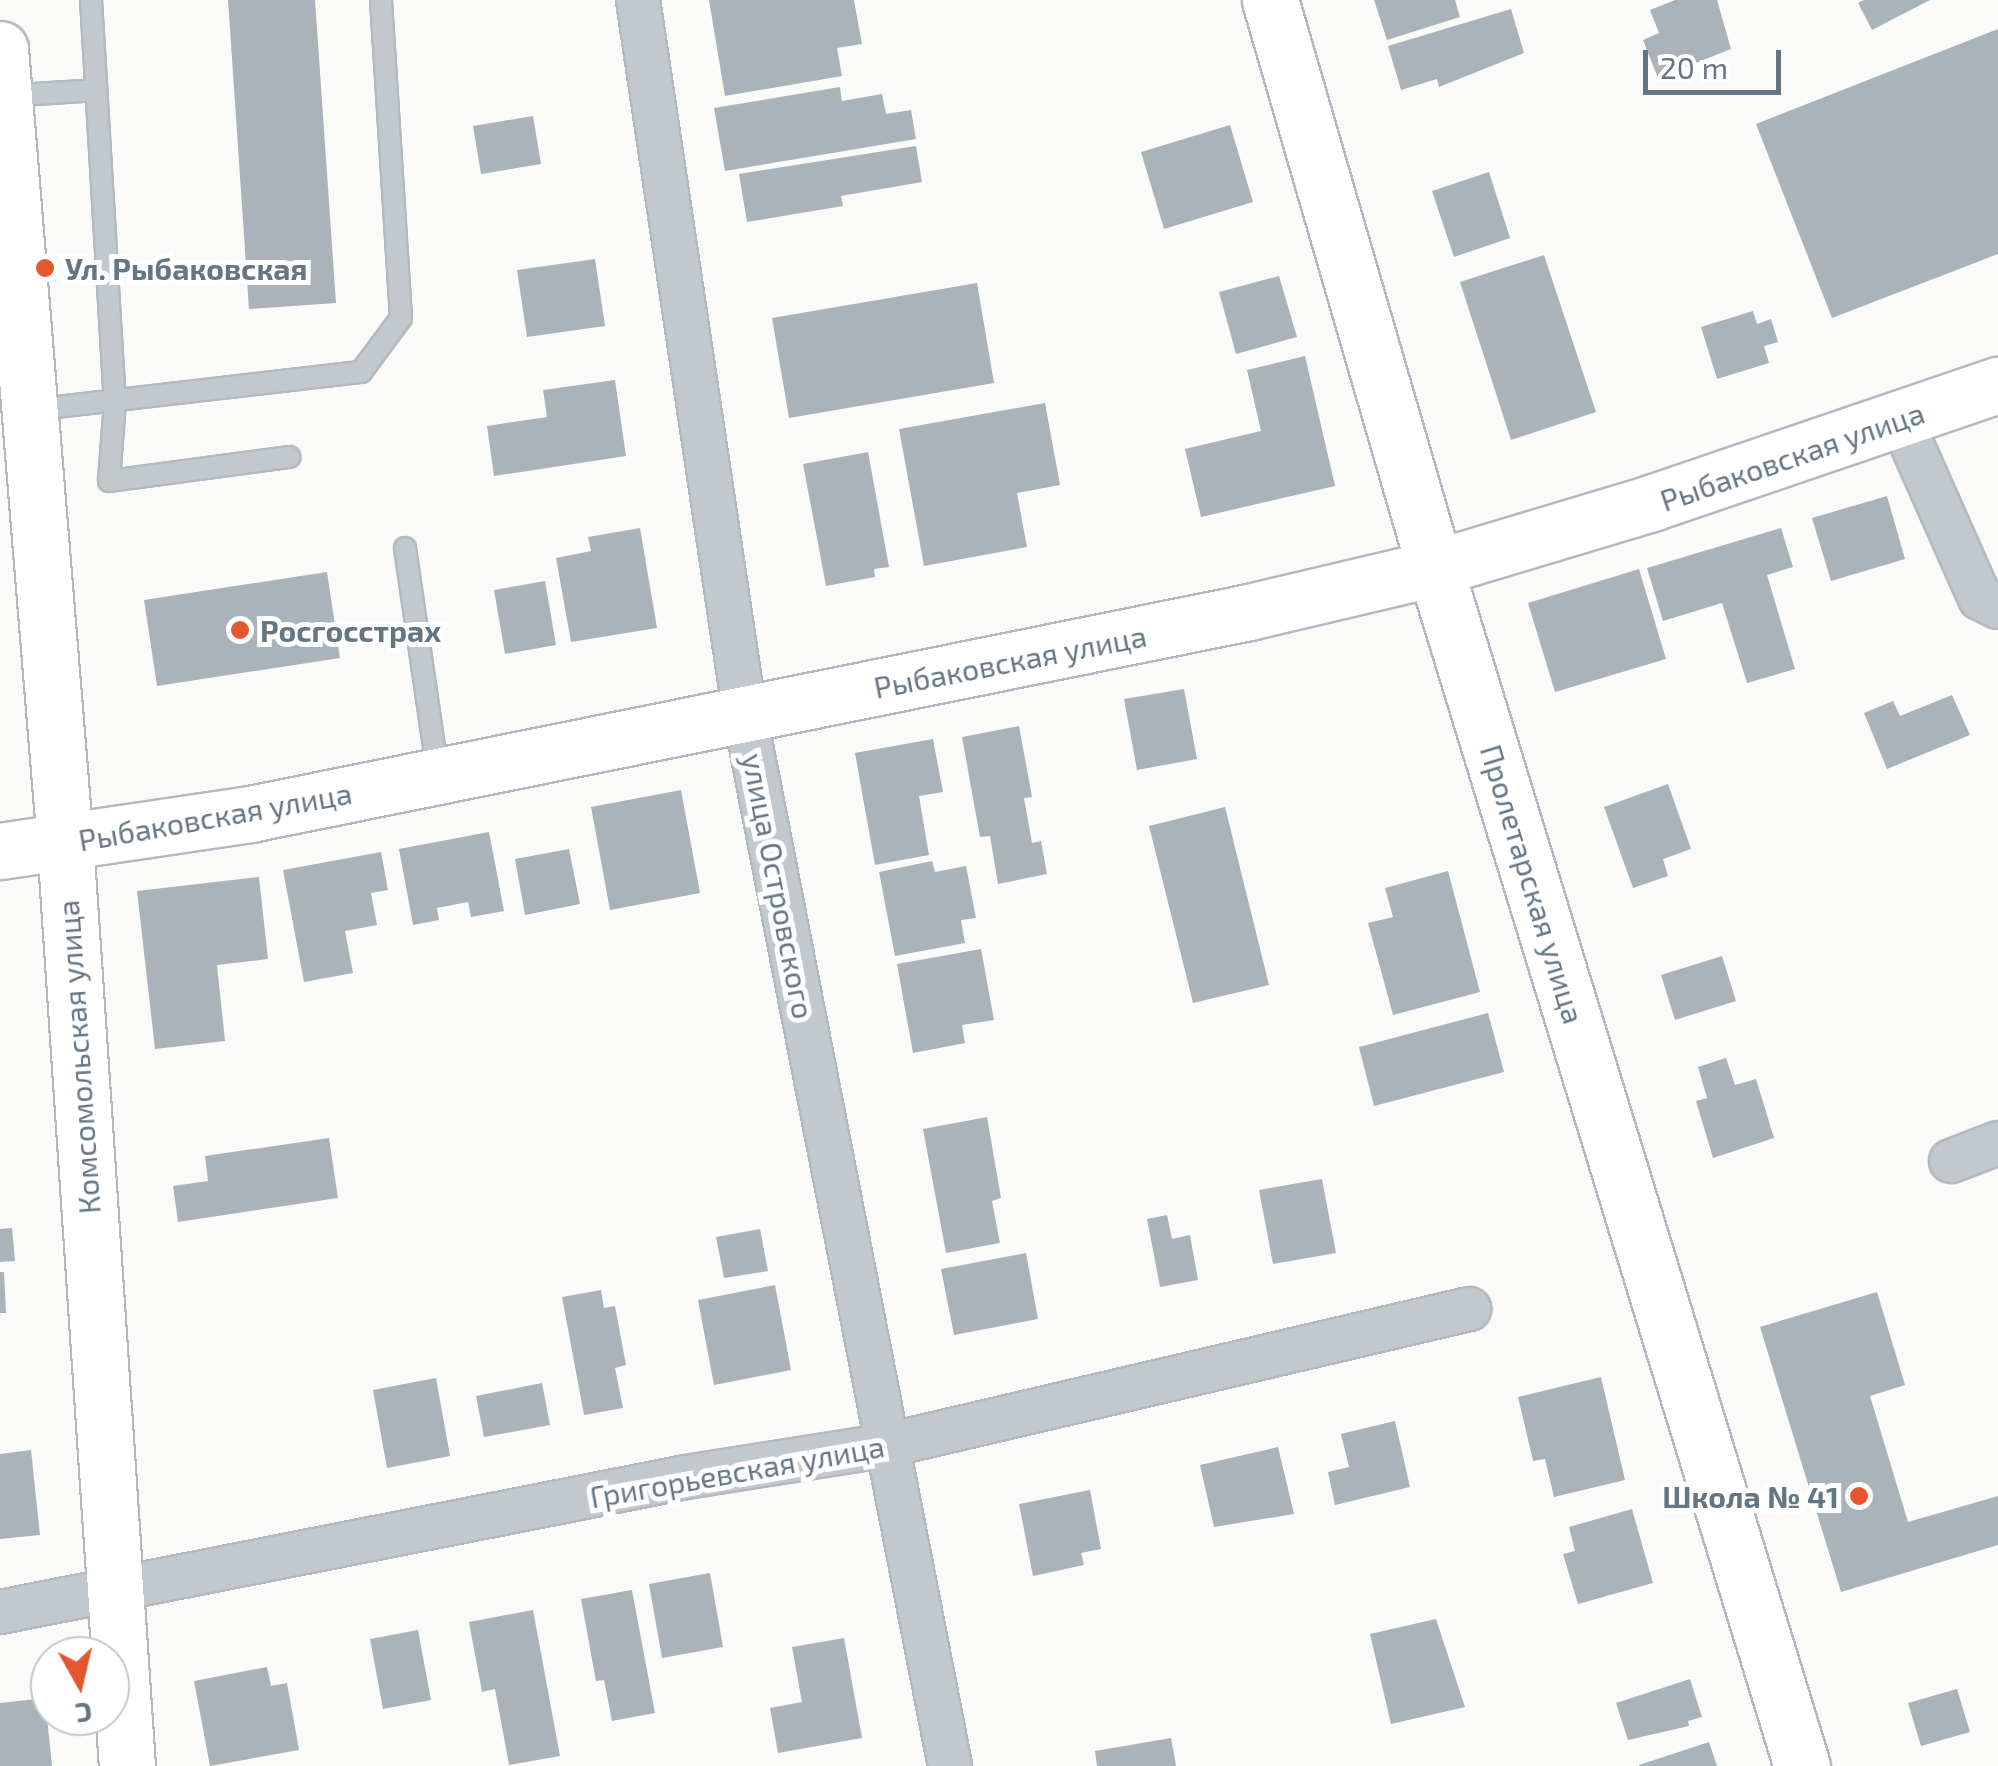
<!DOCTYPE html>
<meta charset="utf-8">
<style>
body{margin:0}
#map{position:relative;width:1998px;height:1766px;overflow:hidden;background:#fafaf8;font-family:"Exo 2",sans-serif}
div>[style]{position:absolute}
.building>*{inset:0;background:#aab3b9}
.roads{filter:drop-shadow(2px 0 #b3babf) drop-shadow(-2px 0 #b3babf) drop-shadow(0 2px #b3babf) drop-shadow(0 -2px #b3babf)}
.lane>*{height:20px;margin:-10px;padding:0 10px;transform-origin:10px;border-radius:10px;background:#c3c8cc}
.street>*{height:42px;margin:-21px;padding:0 21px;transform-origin:21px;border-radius:21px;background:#c3c8cc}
.secondary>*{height:55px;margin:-27.5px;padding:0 27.5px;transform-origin:27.5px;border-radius:27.5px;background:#fff}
.dots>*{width:28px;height:28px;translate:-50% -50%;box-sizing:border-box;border:5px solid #fff;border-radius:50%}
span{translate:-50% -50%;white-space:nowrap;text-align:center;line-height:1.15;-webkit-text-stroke:10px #fff;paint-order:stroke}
.poi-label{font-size:30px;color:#657683;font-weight:700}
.left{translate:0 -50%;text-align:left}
.right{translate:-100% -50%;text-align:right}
.street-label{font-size:30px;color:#657683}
.north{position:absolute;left:30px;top:1636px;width:100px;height:100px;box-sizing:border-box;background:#fff;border:2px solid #c1c8cd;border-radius:50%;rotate:172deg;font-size:28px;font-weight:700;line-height:40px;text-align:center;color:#657683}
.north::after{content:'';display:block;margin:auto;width:35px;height:45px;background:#e4572e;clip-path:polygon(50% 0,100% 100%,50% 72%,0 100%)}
.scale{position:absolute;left:1643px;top:50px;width:138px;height:45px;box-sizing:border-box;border:5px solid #657683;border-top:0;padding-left:12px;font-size:30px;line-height:35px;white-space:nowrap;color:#657683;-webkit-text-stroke:8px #fff;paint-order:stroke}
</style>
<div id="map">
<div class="building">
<div style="clip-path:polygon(228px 0,315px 0,336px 303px,249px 309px)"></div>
<div style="clip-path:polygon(709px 0,854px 0,862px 44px,837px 48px,842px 76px,725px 96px)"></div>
<div style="clip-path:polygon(1374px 0,1455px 0,1460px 17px,1387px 40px)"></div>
<div style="clip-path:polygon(1675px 0,1717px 0,1731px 49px,1658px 78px,1643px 40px,1659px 33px,1650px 10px)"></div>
<div style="clip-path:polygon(1864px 0,1930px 0,1872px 30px,1858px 3px)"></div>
<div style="clip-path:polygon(1511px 9px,1524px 53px,1439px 87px,1437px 79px,1401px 90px,1388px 46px)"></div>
<div style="clip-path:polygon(1998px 29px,1998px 254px,1832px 318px,1756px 124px)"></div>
<div style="clip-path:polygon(840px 87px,842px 101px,882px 94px,886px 114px,911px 110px,916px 139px,725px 171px,714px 108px)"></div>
<div style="clip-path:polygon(533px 116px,541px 164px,481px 174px,473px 126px)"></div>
<div style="clip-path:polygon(1230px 125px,1253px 202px,1164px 229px,1141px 152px)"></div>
<div style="clip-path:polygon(916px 146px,922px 182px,841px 196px,843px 206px,747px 222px,739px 174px)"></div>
<div style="clip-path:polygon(1489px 172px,1510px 238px,1454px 257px,1432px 191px)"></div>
<div style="clip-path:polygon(1544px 255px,1596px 412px,1511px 440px,1460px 282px)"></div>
<div style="clip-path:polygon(595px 259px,605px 326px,527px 337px,517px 270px)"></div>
<div style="clip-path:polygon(1279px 276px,1297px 337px,1236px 354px,1219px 292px)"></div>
<div style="clip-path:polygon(977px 283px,994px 383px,789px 418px,772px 318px)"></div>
<div style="clip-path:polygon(1753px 311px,1757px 324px,1771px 319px,1778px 342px,1764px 346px,1769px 363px,1717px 379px,1701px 327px)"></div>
<div style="clip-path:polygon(1305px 356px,1335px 486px,1201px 517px,1185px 449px,1261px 431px,1247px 370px)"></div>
<div style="clip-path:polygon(615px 380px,626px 456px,494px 476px,487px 426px,547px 417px,543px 390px)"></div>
<div style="clip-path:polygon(1045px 403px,1060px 485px,1017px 493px,1027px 547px,924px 566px,899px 429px)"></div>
<div style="clip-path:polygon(868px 452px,889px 567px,874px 569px,875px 577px,826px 586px,803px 464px)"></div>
<div style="clip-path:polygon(1887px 496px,1905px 559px,1831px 581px,1812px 518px)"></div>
<div style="clip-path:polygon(640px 528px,657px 628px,571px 642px,556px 558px,591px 551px,588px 537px)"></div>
<div style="clip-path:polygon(1781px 528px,1793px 567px,1767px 575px,1795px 669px,1747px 683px,1722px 603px,1663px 621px,1647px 568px)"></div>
<div style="clip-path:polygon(1639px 569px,1666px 659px,1555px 692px,1528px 603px)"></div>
<div style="clip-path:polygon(327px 572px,340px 658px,157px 686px,144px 600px)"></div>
<div style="clip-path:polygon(545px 581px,556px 645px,505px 654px,494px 590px)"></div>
<div style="clip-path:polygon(1184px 689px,1197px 759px,1137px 770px,1124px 699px)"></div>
<div style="clip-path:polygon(1952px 695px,1970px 735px,1887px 769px,1864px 713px,1893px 701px,1900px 716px)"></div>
<div style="clip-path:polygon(1019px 726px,1032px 797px,1024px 798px,1032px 843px,1041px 841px,1047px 874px,998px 884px,990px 836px,980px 837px,962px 737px)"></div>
<div style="clip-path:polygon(933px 739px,943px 792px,919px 796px,929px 855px,875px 865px,855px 753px)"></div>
<div style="clip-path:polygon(1668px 784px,1691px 849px,1663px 859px,1668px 876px,1633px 888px,1604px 807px)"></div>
<div style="clip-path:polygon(681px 790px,700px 893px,610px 910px,591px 807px)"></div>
<div style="clip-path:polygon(1225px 807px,1269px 985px,1193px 1003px,1149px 826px)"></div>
<div style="clip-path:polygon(489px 832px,504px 911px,471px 917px,468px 902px,437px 908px,439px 920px,413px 925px,399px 849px)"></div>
<div style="clip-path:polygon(569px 849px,580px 904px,525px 915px,515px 859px)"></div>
<div style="clip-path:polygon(381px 852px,388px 890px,371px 893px,377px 925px,345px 931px,353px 973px,304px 982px,283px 870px)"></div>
<div style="clip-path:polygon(932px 861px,935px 872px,966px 866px,976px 918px,961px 920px,965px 943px,895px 956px,879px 872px)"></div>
<div style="clip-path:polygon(1448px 871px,1480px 992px,1393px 1015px,1368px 923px,1393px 917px,1385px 888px)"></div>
<div style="clip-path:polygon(259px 877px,268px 959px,217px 965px,225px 1041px,155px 1049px,137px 891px)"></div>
<div style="clip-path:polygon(981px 949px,994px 1020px,962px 1025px,965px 1043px,913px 1053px,897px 964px)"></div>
<div style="clip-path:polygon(1722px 956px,1736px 1001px,1675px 1020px,1661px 975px)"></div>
<div style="clip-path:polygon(1488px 1013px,1504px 1072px,1374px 1106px,1359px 1047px)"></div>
<div style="clip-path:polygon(1726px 1058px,1735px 1085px,1756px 1079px,1774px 1138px,1713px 1158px,1696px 1101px,1707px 1098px,1698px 1067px)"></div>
<div style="clip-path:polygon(987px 1117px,1001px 1198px,992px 1201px,1000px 1243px,946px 1253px,923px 1129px)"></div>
<div style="clip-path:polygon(329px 1138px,338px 1198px,178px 1222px,173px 1186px,208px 1181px,205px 1156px)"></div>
<div style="clip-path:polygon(1322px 1179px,1336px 1253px,1273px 1264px,1259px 1190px)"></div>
<div style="clip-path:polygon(1167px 1215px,1172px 1239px,1190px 1235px,1198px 1280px,1160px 1287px,1147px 1219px)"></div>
<div style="clip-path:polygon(12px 1228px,15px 1261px,0 1262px,0 1229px)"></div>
<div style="clip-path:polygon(760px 1229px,768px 1271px,724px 1278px,716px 1237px)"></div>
<div style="clip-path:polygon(1026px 1253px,1038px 1319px,954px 1335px,941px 1269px)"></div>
<div style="clip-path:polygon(0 1272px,4px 1272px,6px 1313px,0 1313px)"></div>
<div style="clip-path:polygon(775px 1285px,791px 1370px,714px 1385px,698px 1300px)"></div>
<div style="clip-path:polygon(601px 1290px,604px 1308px,615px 1306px,626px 1365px,615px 1368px,623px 1408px,584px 1415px,562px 1297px)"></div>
<div style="clip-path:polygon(1877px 1292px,1905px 1385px,1870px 1396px,1908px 1522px,1998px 1496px,1998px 1545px,1841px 1592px,1760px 1327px)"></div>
<div style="clip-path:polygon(1601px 1377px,1625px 1480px,1554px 1497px,1545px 1459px,1533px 1461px,1518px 1397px)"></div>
<div style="clip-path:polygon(436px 1378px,450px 1456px,387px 1468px,373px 1390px)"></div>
<div style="clip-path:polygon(542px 1383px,550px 1425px,484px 1437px,476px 1396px)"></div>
<div style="clip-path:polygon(1395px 1421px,1410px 1487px,1335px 1505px,1328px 1472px,1349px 1467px,1341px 1434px)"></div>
<div style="clip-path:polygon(1278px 1447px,1294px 1514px,1214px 1527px,1200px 1465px)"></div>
<div style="clip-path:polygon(31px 1450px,40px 1535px,0 1539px,0 1454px)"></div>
<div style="clip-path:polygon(1090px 1490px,1101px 1549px,1081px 1553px,1084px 1565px,1033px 1576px,1019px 1504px)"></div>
<div style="clip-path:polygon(1632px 1509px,1653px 1583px,1578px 1604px,1563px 1554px,1575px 1551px,1569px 1527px)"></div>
<div style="clip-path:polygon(710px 1573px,723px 1647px,662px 1658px,649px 1584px)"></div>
<div style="clip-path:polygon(632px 1590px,655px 1713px,612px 1721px,604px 1680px,596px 1681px,581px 1599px)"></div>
<div style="clip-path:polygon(533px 1610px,560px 1756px,509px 1765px,495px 1689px,482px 1692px,469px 1622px)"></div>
<div style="clip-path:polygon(1436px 1619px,1465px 1707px,1391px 1724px,1370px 1634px)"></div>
<div style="clip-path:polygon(418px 1630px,431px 1700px,383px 1709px,370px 1639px)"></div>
<div style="clip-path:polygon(844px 1638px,862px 1738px,778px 1753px,770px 1708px,802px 1702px,792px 1647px)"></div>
<div style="clip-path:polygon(267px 1667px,271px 1686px,287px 1683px,299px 1750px,210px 1766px,194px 1681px)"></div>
<div style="clip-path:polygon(1690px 1679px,1702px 1717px,1688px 1721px,1689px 1726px,1628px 1740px,1616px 1703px)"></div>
<div style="clip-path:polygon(1957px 1689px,1970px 1732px,1921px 1746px,1908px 1703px)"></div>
<div style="clip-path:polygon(45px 1698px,52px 1766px,0 1766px,0 1703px)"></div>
<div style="clip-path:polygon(1171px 1738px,1176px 1766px,1097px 1766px,1095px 1751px)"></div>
<div style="clip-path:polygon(1709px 1742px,1717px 1766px,1639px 1766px,1639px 1765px)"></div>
</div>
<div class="roads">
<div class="lane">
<div style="left:91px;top:0;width:402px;rotate:86.6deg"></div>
<div style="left:115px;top:401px;width:80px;rotate:94.3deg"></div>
<div style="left:109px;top:481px;width:182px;rotate:-7.6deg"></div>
<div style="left:4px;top:96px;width:92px;rotate:-3.7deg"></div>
<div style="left:31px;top:410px;width:332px;rotate:-6.6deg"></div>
<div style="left:361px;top:372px;width:67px;rotate:-53.5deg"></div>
<div style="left:401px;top:318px;width:319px;rotate:-93.6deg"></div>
<div style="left:405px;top:548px;width:227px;rotate:81.7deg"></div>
</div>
<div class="street">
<div style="left:638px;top:0;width:723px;rotate:81.49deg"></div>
<div style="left:745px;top:715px;width:1071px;rotate:78.96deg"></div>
<div style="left:1901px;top:420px;width:195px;rotate:66.1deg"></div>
<div style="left:1980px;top:598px;width:20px;rotate:27deg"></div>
<div style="left:1951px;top:1161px;width:50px;rotate:-21deg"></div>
<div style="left:0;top:1612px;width:699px;rotate:-11.13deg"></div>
<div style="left:686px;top:1477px;width:205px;rotate:-9deg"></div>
<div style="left:888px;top:1445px;width:597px;rotate:-13.17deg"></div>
</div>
<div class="secondary">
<div style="left:1270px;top:0;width:591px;rotate:73.8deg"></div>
<div style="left:1435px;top:568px;width:1253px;rotate:72.97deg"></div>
<div style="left:0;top:49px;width:797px;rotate:85.32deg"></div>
<div style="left:65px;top:843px;width:925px;rotate:86.16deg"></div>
<div style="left:0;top:851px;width:253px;rotate:-8.4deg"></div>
<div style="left:250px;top:814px;width:1019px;rotate:-11.43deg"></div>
<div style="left:1249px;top:612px;width:191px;rotate:-13.3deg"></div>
<div style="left:1435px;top:568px;width:226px;rotate:-16.7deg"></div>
<div style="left:1651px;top:503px;width:367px;rotate:-18.8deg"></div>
</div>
</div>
<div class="dots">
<div style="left:45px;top:268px;background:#e4572e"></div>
<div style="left:240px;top:630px;background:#e4572e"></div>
<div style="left:1859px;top:1496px;background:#e4572e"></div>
</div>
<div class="poi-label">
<span class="left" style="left:65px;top:268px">Ул. Рыбаковская</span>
<span class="left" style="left:260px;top:630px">Росгосстрах</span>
<span class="right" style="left:1839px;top:1496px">Школа № 41</span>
</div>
<div class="street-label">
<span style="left:1792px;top:456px;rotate:-19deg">Рыбаковская улица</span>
<span style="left:1010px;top:661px;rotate:-11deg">Рыбаковская улица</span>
<span style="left:215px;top:816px;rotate:-10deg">Рыбаковская улица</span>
<span style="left:1533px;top:884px;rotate:73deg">Пролетарская улица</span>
<span style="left:779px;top:886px;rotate:79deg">улица Островского</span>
<span style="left:78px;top:1057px;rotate:-94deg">Комсомольская улица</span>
<span style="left:737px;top:1471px;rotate:-10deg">Григорьевская улица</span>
</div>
<div class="north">С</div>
<div class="scale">20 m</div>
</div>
